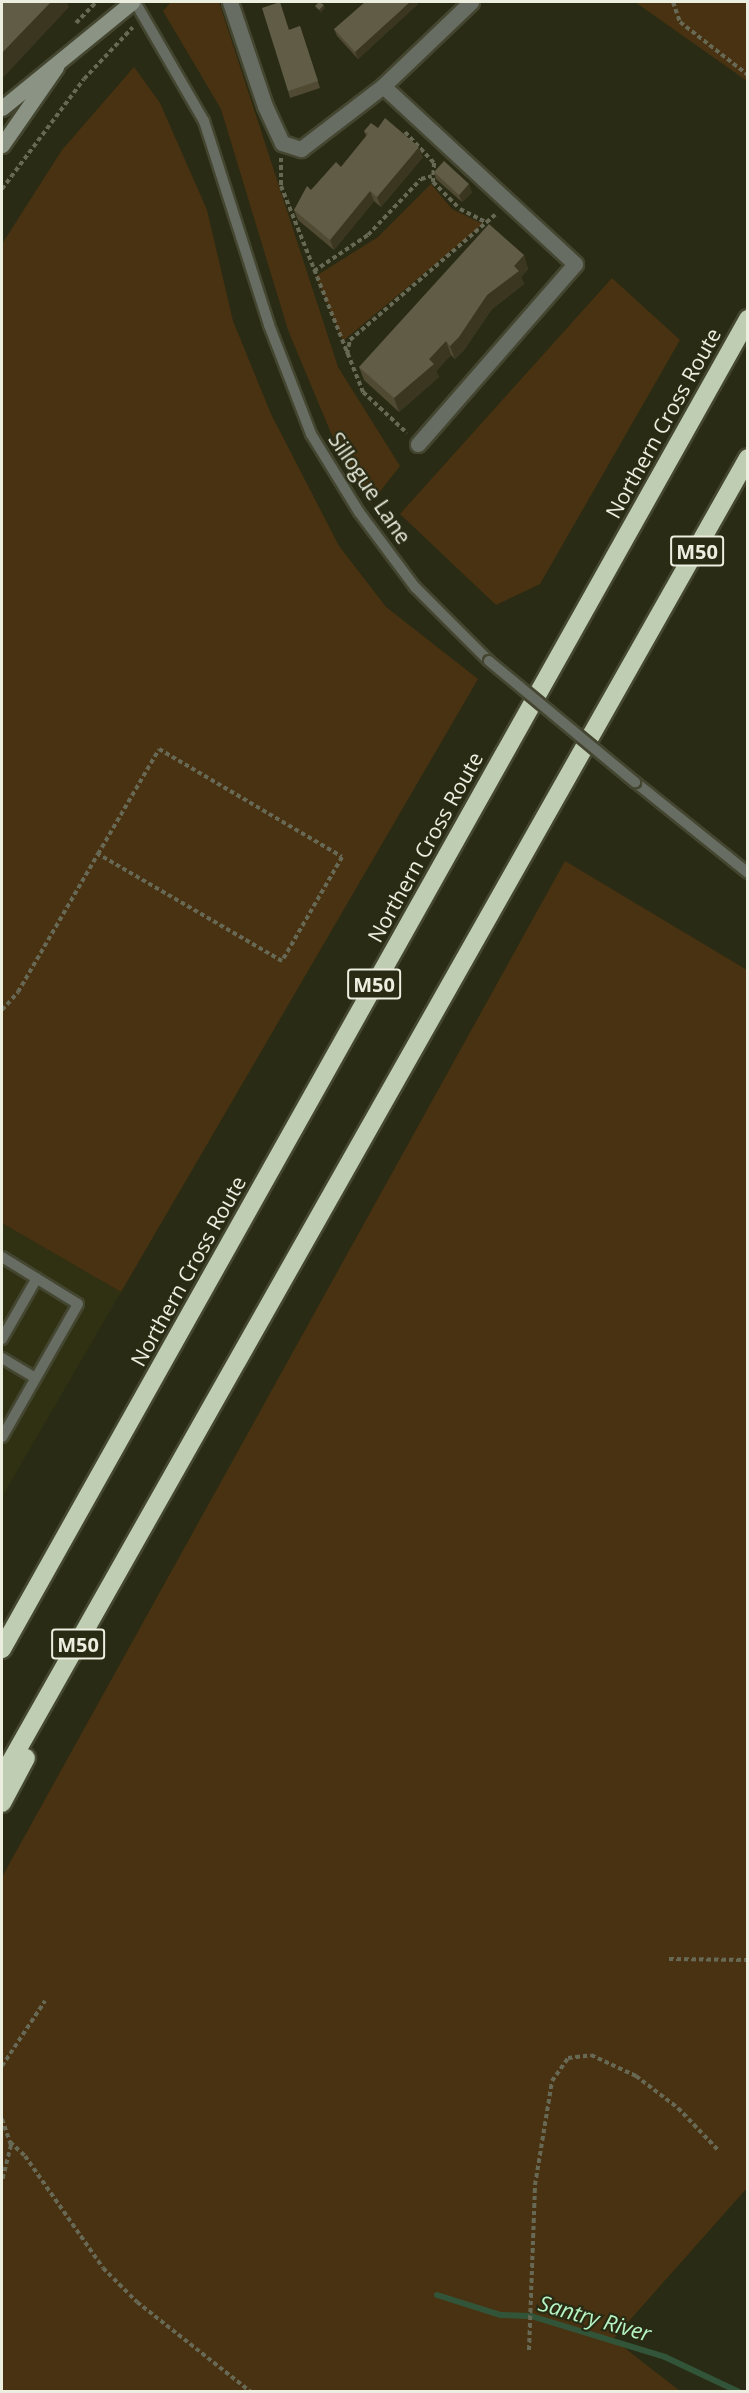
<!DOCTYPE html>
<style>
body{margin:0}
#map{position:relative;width:749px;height:2393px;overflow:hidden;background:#292b14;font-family:"Open Sans",sans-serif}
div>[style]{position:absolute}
.built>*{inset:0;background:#2f3112}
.green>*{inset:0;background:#493211}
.stream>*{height:6px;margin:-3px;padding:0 3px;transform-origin:3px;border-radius:3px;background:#32553a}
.path>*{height:4px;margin-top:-2px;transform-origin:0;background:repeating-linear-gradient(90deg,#676955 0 4.5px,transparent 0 7.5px)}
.roads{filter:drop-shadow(2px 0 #444630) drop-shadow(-2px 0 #444630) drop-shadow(0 2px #444630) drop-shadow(0 -2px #444630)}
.service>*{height:10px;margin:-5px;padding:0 5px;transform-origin:5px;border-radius:5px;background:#686d63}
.minor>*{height:15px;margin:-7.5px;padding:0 7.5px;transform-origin:7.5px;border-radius:7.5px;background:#686d63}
.secondary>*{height:15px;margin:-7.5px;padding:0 7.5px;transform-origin:7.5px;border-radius:7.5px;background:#8b9484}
.motorway>*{height:18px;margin:-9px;padding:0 9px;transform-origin:9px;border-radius:9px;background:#bfcdb3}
.bridges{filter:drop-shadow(2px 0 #444630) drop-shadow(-2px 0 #444630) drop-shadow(0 2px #444630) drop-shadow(0 -2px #444630)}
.service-bridge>*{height:10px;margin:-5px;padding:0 5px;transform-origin:5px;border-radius:5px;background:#686d63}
.wall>*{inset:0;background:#514a33}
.shaded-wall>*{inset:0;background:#3a361f}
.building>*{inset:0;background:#615c45}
span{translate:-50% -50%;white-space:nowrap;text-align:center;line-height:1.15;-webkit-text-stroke:4.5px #292b14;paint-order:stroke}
.shield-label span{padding:2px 4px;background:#292b14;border:2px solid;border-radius:4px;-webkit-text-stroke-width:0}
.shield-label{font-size:20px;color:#eceedf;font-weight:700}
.street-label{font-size:21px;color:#eceedf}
.water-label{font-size:22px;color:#b6f4c2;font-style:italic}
.frame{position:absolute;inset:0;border:3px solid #eceedf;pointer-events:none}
</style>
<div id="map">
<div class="built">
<div style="clip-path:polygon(2px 1223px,121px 1292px,2px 1497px)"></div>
</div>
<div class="green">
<div style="clip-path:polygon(171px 2px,219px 2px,338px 367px,400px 466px,370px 504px,331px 433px,288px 330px,221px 109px,163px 11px)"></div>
<div style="clip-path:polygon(635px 2px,747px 2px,747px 81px)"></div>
<div style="clip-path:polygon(134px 67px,160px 103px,207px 210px,233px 321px,271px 414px,339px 546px,386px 607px,478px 679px,121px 1292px,2px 1223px,2px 244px,62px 150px)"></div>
<div style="clip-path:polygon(431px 184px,452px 209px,483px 224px,343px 341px,316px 276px,378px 237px)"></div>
<div style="clip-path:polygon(612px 278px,680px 340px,540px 584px,496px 605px,400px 514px)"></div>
<div style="clip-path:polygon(565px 861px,747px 970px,747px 2188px,613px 2339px,680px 2391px,2px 2391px,2px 1877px)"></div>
</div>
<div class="stream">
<div style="left:437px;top:2295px;width:67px;rotate:17.4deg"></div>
<div style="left:501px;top:2315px;width:30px;rotate:2deg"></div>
<div style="left:531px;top:2316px;width:140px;rotate:17deg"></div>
<div style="left:665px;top:2357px;width:82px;rotate:25.3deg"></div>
</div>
<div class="path">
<div style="left:673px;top:2px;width:21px;rotate:71deg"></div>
<div style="left:680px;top:22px;width:86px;rotate:37.9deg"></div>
<div style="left:76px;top:23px;width:29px;rotate:-46deg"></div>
<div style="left:405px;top:132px;width:42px;rotate:46.9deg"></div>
<div style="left:434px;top:163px;width:19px;rotate:93deg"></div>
<div style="left:433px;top:182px;width:38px;rotate:45deg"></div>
<div style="left:460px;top:209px;width:30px;rotate:27deg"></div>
<div style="left:281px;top:158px;width:28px;rotate:90deg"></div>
<div style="left:281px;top:186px;width:222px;rotate:68.3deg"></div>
<div style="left:363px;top:392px;width:60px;rotate:43deg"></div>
<div style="left:2px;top:189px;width:137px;rotate:-53.3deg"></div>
<div style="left:84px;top:79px;width:71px;rotate:-46.7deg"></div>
<div style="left:314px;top:271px;width:65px;rotate:-33.7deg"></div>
<div style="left:368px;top:235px;width:77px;rotate:-46.6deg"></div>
<div style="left:421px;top:179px;width:11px;rotate:-15deg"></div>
<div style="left:347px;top:354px;width:14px;rotate:-78deg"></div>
<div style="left:350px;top:340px;width:194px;rotate:-40.8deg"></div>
<div style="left:2px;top:1010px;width:24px;rotate:-48deg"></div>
<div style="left:18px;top:992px;width:160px;rotate:-59.9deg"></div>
<div style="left:98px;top:854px;width:121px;rotate:-59.8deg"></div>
<div style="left:159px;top:749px;width:212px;rotate:30.5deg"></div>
<div style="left:342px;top:857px;width:120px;rotate:120deg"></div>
<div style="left:282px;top:961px;width:213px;rotate:-149.8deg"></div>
<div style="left:669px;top:1959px;width:79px;rotate:0.7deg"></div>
<div style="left:2px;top:2066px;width:78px;rotate:-56.5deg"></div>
<div style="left:2px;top:2119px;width:28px;rotate:71deg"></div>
<div style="left:11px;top:2145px;width:37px;rotate:104deg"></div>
<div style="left:10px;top:2142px;width:21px;rotate:43deg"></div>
<div style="left:25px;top:2156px;width:136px;rotate:55.1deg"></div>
<div style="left:103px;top:2268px;width:48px;rotate:45deg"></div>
<div style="left:137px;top:2302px;width:145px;rotate:38.3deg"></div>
<div style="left:529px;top:2350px;width:165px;rotate:-87.9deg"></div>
<div style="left:535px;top:2185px;width:105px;rotate:-80.7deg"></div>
<div style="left:552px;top:2081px;width:28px;rotate:-55deg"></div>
<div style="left:568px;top:2058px;width:23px;rotate:-7deg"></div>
<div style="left:591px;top:2055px;width:50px;rotate:25deg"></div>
<div style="left:636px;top:2076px;width:53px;rotate:37.3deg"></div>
<div style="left:678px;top:2108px;width:58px;rotate:46.4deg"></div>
</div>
<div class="roads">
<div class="service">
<div style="left:135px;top:2px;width:138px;rotate:59.9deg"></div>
<div style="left:204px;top:121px;width:214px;rotate:72.3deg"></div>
<div style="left:269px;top:325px;width:117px;rotate:68.9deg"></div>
<div style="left:311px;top:434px;width:92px;rotate:58.4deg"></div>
<div style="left:359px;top:512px;width:94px;rotate:53.3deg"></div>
<div style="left:415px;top:587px;width:105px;rotate:45deg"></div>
<div style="left:635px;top:782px;width:145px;rotate:38.8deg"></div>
<div style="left:2px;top:1257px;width:89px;rotate:31.7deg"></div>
<div style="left:78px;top:1304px;width:153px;rotate:119.7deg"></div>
<div style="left:2px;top:1339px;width:70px;rotate:-60.2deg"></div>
<div style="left:2px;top:1358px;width:39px;rotate:31deg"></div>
</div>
<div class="minor">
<div style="left:230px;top:2px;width:110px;rotate:71.4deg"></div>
<div style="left:265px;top:106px;width:41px;rotate:65.3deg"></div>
<div style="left:282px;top:143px;width:20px;rotate:18deg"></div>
<div style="left:301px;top:149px;width:103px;rotate:-37.5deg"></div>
<div style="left:383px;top:86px;width:122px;rotate:-43.7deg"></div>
<div style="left:383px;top:86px;width:262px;rotate:42.8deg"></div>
<div style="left:575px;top:264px;width:239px;rotate:131.1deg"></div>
</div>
<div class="secondary">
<div style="left:2px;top:108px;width:168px;rotate:-39.2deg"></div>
<div style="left:2px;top:145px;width:95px;rotate:-55.3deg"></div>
</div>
<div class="motorway">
<div style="left:2px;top:1649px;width:1525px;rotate:-60.71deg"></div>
<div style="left:2px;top:1777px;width:1515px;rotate:-60.51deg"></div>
<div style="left:2px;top:1803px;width:51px;rotate:-61.9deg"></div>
</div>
</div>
<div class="bridges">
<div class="service-bridge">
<div style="left:489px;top:661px;width:190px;rotate:39.7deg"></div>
</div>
</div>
<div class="wall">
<div style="clip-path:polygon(418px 4px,358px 59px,337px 36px,334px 29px)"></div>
<div style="clip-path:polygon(300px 26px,320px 88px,290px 98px,288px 91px,289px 30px)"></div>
<div style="clip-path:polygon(378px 128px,423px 157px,381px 207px,374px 201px,334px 250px,298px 220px,294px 210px,311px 190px,341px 167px,366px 136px,364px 131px)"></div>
<div style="clip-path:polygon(434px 172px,472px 192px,462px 202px,436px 179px)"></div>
<div style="clip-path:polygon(524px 255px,528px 269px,521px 277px,524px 284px,492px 309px,464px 350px,455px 359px,451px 355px,436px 371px,439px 377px,399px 412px,364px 380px,359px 367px)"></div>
</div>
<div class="shaded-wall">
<div style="clip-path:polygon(51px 2px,67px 2px,69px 7px,2px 79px,2px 53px)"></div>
<div style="clip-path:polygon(410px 2px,417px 2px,418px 4px,358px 59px,355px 52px)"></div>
<div style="clip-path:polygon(324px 5px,325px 8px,320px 13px,319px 10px)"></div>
<div style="clip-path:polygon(419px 147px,423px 157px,381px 207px,377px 197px)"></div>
<div style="clip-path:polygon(469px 184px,472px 192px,462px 202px,459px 195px)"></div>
<div style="clip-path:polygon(370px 191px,374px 201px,334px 250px,330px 240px)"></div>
<div style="clip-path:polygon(524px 255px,528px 269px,521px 277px,524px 284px,492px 309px,464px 350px,455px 359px,450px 346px,487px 295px)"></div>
<div style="clip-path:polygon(446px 341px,451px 355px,436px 371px,439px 377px,399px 412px,394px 398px)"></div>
</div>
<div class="building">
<div style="clip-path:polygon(2px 2px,51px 2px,2px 53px)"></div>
<div style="clip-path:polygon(280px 2px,289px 30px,300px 26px,318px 81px,288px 91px,262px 8px)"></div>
<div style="clip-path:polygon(319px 2px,324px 5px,319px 10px,315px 6px)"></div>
<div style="clip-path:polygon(365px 2px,410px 2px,355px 52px,334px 29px)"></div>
<div style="clip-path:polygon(385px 118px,419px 147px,377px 197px,370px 191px,330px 240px,294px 210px,307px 186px,311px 190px,336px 162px,341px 167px,368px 134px,364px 131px,371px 123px,378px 128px)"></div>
<div style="clip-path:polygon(444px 161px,469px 184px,459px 195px,434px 172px)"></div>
<div style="clip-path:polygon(489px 224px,524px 255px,514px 266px,519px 271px,487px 295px,459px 337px,450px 346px,446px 341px,429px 359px,434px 364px,394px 398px,359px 367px)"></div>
</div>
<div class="shield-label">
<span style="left:697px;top:551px">M50</span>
<span style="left:374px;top:984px">M50</span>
<span style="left:78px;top:1644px">M50</span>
</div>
<div class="street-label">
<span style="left:663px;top:423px;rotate:-61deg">Northern Cross Route</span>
<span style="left:370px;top:488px;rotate:56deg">Sillogue Lane</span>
<span style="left:425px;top:847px;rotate:-61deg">Northern Cross Route</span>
<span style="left:188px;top:1271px;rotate:-61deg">Northern Cross Route</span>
</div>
<div class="water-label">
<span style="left:595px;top:2318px;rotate:16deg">Santry River</span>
</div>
<div class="frame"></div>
</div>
